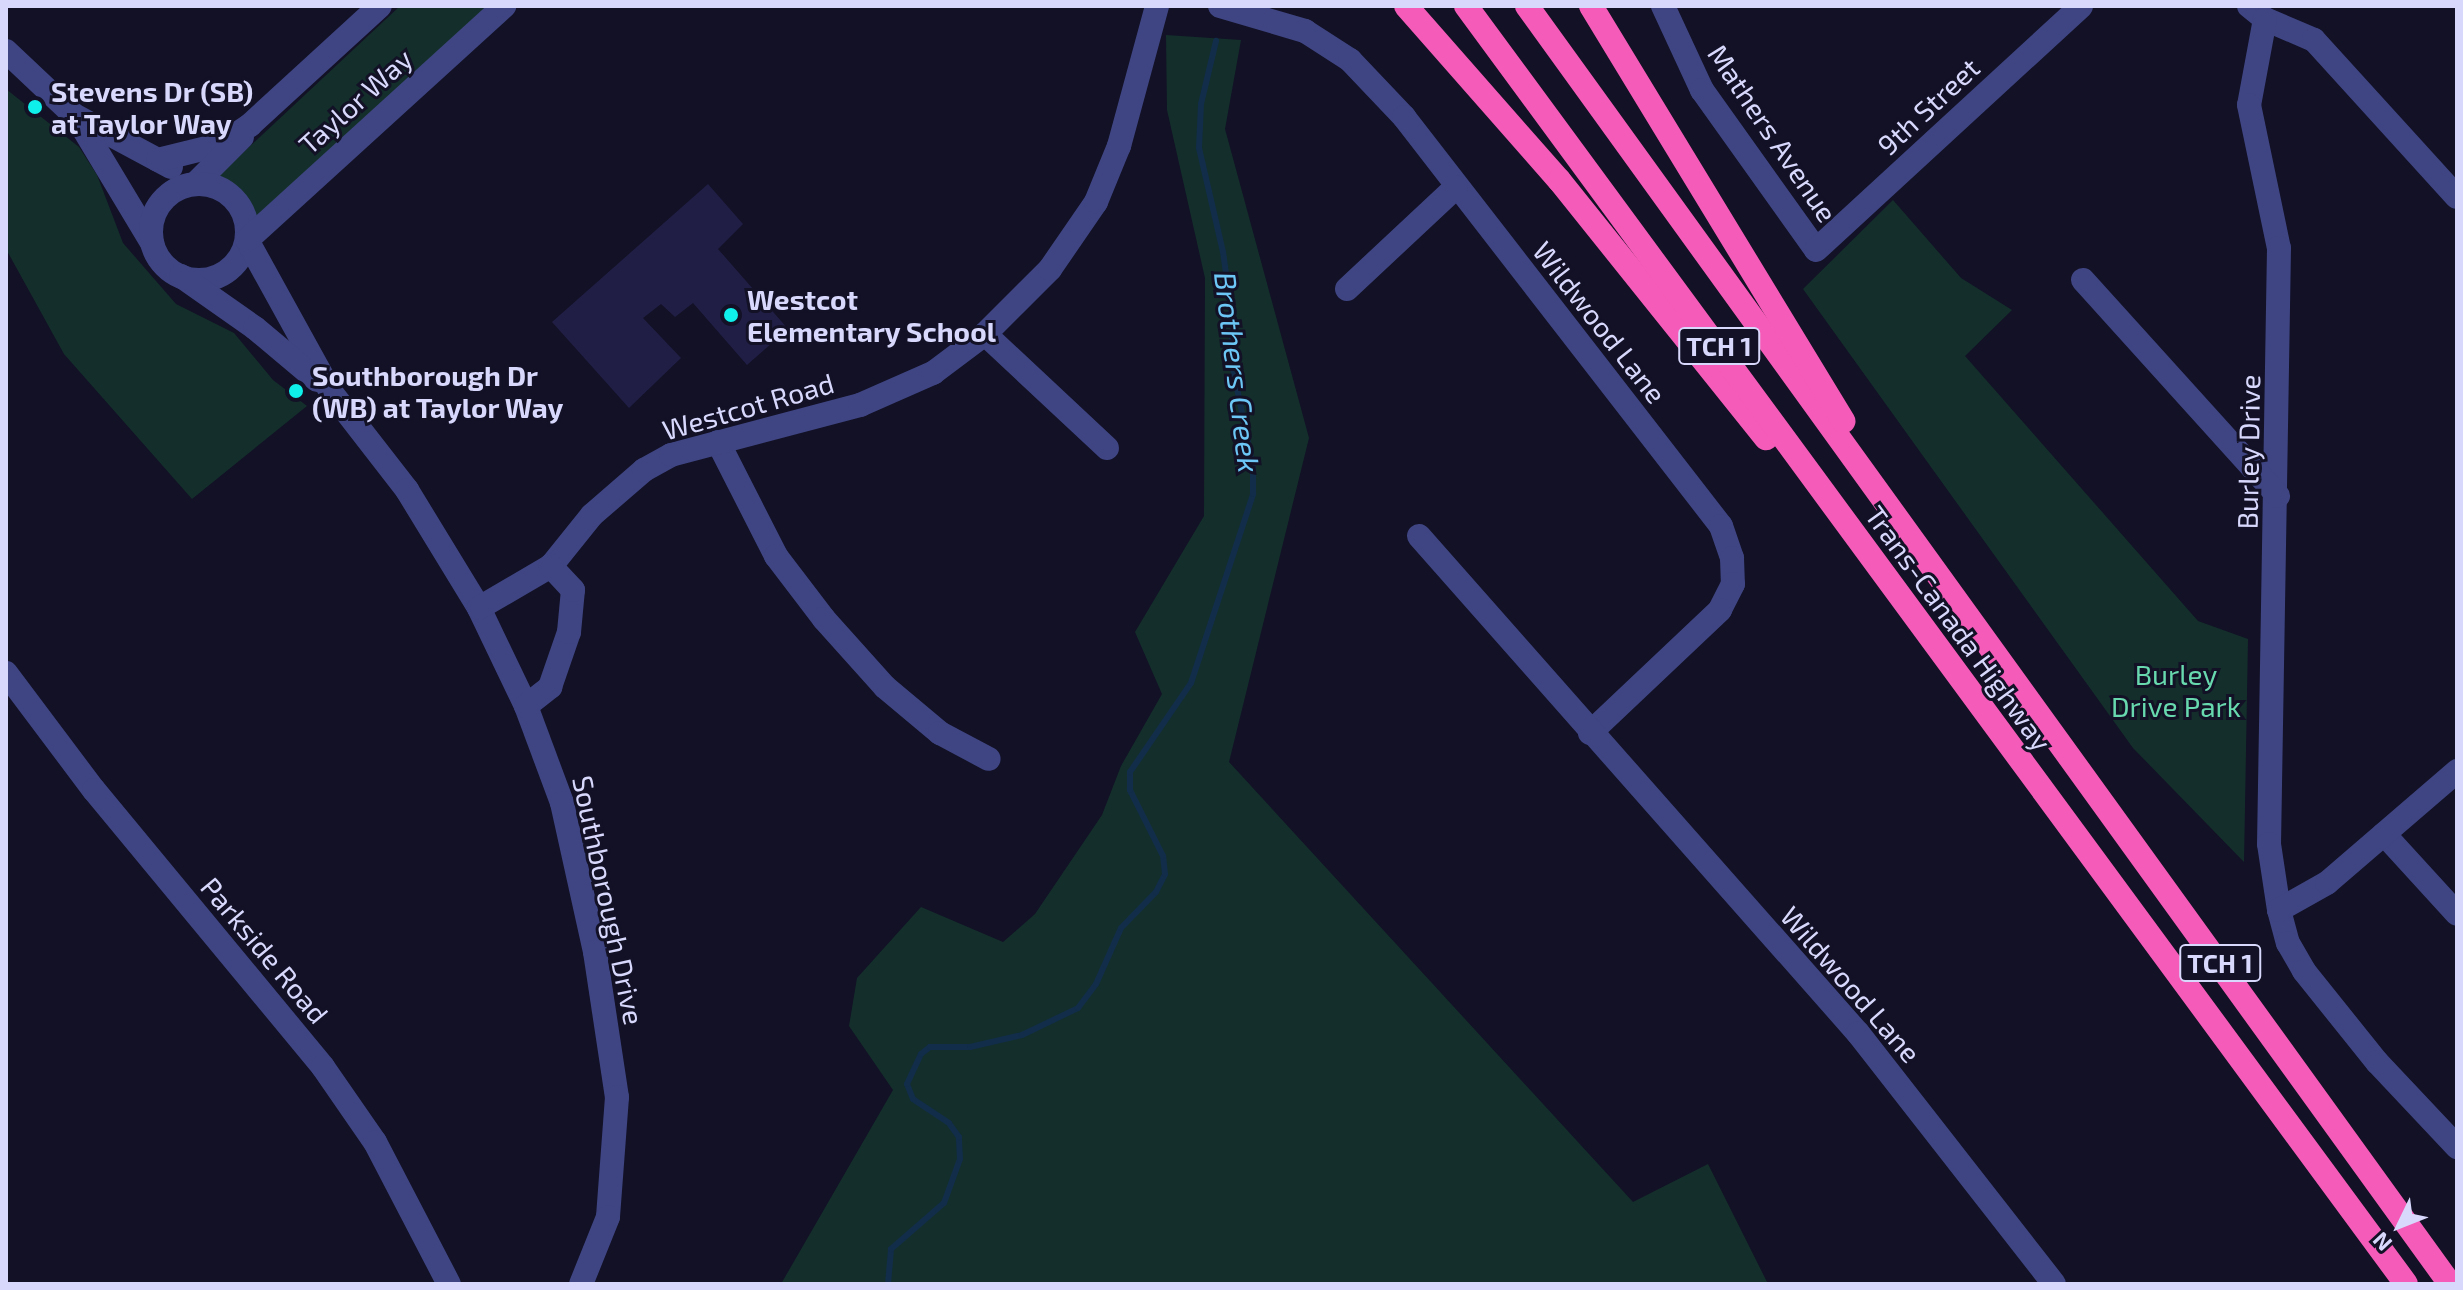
<!DOCTYPE html>
<html>
<head>
<meta charset="utf-8">
<style>
	body { margin:0 }
	#map { position:relative; width:2463px; height:1290px; overflow:hidden; background:#121126; font-family:"Exo 2",sans-serif }
	div>[style] { position:absolute }
	[style*='--x'] { left:calc(var(--x)*1px); top:calc(var(--y)*1px); width:calc(var(--w)*1px); rotate:calc(var(--a)*1deg) }
	.green>* { inset:0; background:#142f2b }
	.stream>* { height:6px; margin:-3px; padding:0 3px; transform-origin:3px; border-radius:3px; background:#122d49 }
	.building>* { inset:0; background:#211e45 }
	.minor>* { height:24px; margin:-12px; padding:0 12px; transform-origin:12px; border-radius:12px; background:#3f4582 }
	.minor>.ring { margin:-12px; padding:0; box-sizing:content-box; background:none; border:24px solid #3f4582; border-radius:50% }
	.highway>* { height:24px; margin:-12px; padding:0 12px; transform-origin:12px; border-radius:12px; background:#f55bb8 }
	.dots>* { width:22px; height:22px; translate:-50% -50%; box-sizing:border-box; border:4px solid #121126; border-radius:50% }
	span { translate:-50% -50%; white-space:nowrap; text-align:center; line-height:1.15; -webkit-text-stroke:6px #121126; paint-order:stroke }
	.shield-label span { padding:2px 6px; background:#121126; border:2px solid; border-radius:6px; -webkit-text-stroke-width:0 }
	.shield-label { font-size:26px; color:#d8d8fd; font-weight:700 }
	.poi-label { font-size:28px; color:#d8d8fd; font-weight:700 }
	.left { translate:0 -50%; text-align:left }
	.street-label { font-size:28px; color:#d8d8fd }
	.park-label { font-size:28px; color:#68d9ae }
	.water-label { font-size:30px; color:#6dc7f6; font-style:italic }
	.frame { position:absolute; inset:0; border:8px solid #d8d8fd; pointer-events:none }
	.north { position:absolute; left:2359px; top:1186px; width:80px; height:80px; -webkit-text-stroke:6px #121126; paint-order:stroke; rotate:227deg; font-size:22px; font-weight:700; line-height:32px; text-align:center; color:#d8d8fd }
	.north::after { content:''; display:block; margin:auto; width:28px; height:36px; background:#d8d8fd; clip-path:polygon(50% 0,100% 100%,50% 72%,0 100%) }
</style>
</head>
<body>
<div id="map">
	<div class="green">
		<i style="clip-path:polygon(400px 6px,488px 6px,256px 221px,239px 194px,217px 177px)"></i>
		<i style="clip-path:polygon(1166px 35px,1241px 40px,1225px 129px,1309px 438px,1229px 762px,1633px 1202px,1708px 1164px,1768px 1284px,781px 1284px,893px 1090px,849px 1026px,857px 978px,921px 907px,1003px 942px,1035px 914px,1102px 815px,1121px 766px,1162px 694px,1135px 632px,1204px 516px,1205px 278px,1167px 110px)"></i>
		<i style="clip-path:polygon(6px 89px,79px 147px,97px 175px,123px 243px,176px 304px,234px 333px,273px 380px,307px 406px,192px 499px,64px 354px,6px 249px)"></i>
		<i style="clip-path:polygon(1893px 200px,1961px 278px,2012px 310px,1965px 356px,2198px 621px,2248px 639px,2244px 862px,2133px 748px,1803px 289px)"></i>
	</div>
	<div class="stream">
		<i style="--x:888;--y:1284;--w:35;--a:-85"></i>
		<i style="--x:891;--y:1249;--w:70;--a:-41"></i>
		<i style="--x:944;--y:1203;--w:47;--a:-70"></i>
		<i style="--x:960;--y:1159;--w:22;--a:-93"></i>
		<i style="--x:959;--y:1137;--w:17;--a:-126"></i>
		<i style="--x:949;--y:1123;--w:43;--a:-146.3"></i>
		<i style="--x:913;--y:1099;--w:16;--a:-112"></i>
		<i style="--x:907;--y:1084;--w:33;--a:-65"></i>
		<i style="--x:921;--y:1054;--w:11;--a:-38"></i>
		<i style="--x:930;--y:1047;--w:40;--a:0"></i>
		<i style="--x:970;--y:1047;--w:53;--a:-13"></i>
		<i style="--x:1022;--y:1035;--w:62;--a:-25.7"></i>
		<i style="--x:1078;--y:1008;--w:30;--a:-53"></i>
		<i style="--x:1096;--y:984;--w:61;--a:-65.9"></i>
		<i style="--x:1121;--y:928;--w:50;--a:-45.8"></i>
		<i style="--x:1156;--y:892;--w:20;--a:-63"></i>
		<i style="--x:1165;--y:874;--w:18;--a:-96"></i>
		<i style="--x:1163;--y:856;--w:74;--a:-116.6"></i>
		<i style="--x:1130;--y:790;--w:18;--a:-90"></i>
		<i style="--x:1130;--y:772;--w:108;--a:-55.6"></i>
		<i style="--x:1191;--y:683;--w:199;--a:-71.8"></i>
		<i style="--x:1253;--y:494;--w:27;--a:-90"></i>
		<i style="--x:1253;--y:467;--w:120;--a:-101.5"></i>
		<i style="--x:1229;--y:349;--w:19;--a:-74"></i>
		<i style="--x:1234;--y:331;--w:80;--a:-97.9"></i>
		<i style="--x:1223;--y:252;--w:107;--a:-103"></i>
		<i style="--x:1199;--y:148;--w:44;--a:-87.4"></i>
		<i style="--x:1201;--y:104;--w:65;--a:-76.6"></i>
	</div>
	<div class="building">
		<i style="clip-path:polygon(708px 184px,743px 224px,718px 249px,788px 329px,747px 365px,693px 303px,675px 317px,661px 304px,643px 318px,681px 358px,629px 408px,552px 322px)"></i>
	</div>
	<div class="minor">
		<i style="--x:1220;--y:6;--w:89;--a:16.4"></i>
		<i style="--x:1305;--y:31;--w:54;--a:32.8"></i>
		<i style="--x:1350;--y:60;--w:79;--a:46.5"></i>
		<i style="--x:1404;--y:117;--w:517;--a:52.22"></i>
		<i style="--x:1721;--y:526;--w:34;--a:71"></i>
		<i style="--x:1732;--y:558;--w:26;--a:88"></i>
		<i style="--x:1733;--y:584;--w:29;--a:117"></i>
		<i style="--x:1720;--y:610;--w:179;--a:136.6"></i>
		<i style="--x:1663;--y:6;--w:93;--a:65.1"></i>
		<i style="--x:1702;--y:90;--w:196;--a:54.5"></i>
		<i style="--x:1816;--y:250;--w:360;--a:-42.6"></i>
		<i style="--x:2249;--y:6;--w:21;--a:39"></i>
		<i style="--x:2265;--y:19;--w:53;--a:23.2"></i>
		<i style="--x:2314;--y:40;--w:212;--a:47.7"></i>
		<i style="--x:2265;--y:19;--w:87;--a:100.5"></i>
		<i style="--x:2249;--y:105;--w:146;--a:78.2"></i>
		<i style="--x:2279;--y:248;--w:596;--a:90.96"></i>
		<i style="--x:2269;--y:844;--w:67;--a:81.4"></i>
		<i style="--x:2279;--y:910;--w:34;--a:75"></i>
		<i style="--x:2288;--y:943;--w:32;--a:60"></i>
		<i style="--x:2304;--y:971;--w:117;--a:51.3"></i>
		<i style="--x:2377;--y:1062;--w:117;--a:46.7"></i>
		<i style="--x:6;--y:51;--w:93;--a:43.3"></i>
		<i style="--x:74;--y:115;--w:110;--a:28.2"></i>
		<i style="--x:80;--y:123;--w:140;--a:59"></i>
		<i style="--x:158;--y:160;--w:66;--a:-14"></i>
		<i style="--x:222;--y:144;--w:34;--a:-34"></i>
		<i style="--x:250;--y:125;--w:176;--a:-42.5"></i>
		<i style="--x:196;--y:183;--w:65;--a:-45"></i>
		<i class="ring" style="left:151px;top:184px;width:72px;height:72px"></i>
		<i style="--x:247;--y:240;--w:174;--a:61.1"></i>
		<i style="--x:331;--y:392;--w:124;--a:52.2"></i>
		<i style="--x:407;--y:490;--w:138;--a:58.6"></i>
		<i style="--x:479;--y:608;--w:109;--a:64.4"></i>
		<i style="--x:526;--y:706;--w:103;--a:69.6"></i>
		<i style="--x:562;--y:803;--w:153;--a:77.5"></i>
		<i style="--x:595;--y:952;--w:147;--a:81.4"></i>
		<i style="--x:617;--y:1097;--w:120;--a:94.3"></i>
		<i style="--x:608;--y:1217;--w:72;--a:111.9"></i>
		<i style="--x:247;--y:240;--w:348;--a:-42.3"></i>
		<i style="--x:181;--y:276;--w:90;--a:35.1"></i>
		<i style="--x:255;--y:328;--w:81;--a:40"></i>
		<i style="--x:2083;--y:280;--w:291;--a:47.9"></i>
		<i style="--x:1347;--y:289;--w:149;--a:-43.1"></i>
		<i style="--x:985;--y:334;--w:167;--a:43.1"></i>
		<i style="--x:718;--y:442;--w:128;--a:63"></i>
		<i style="--x:776;--y:556;--w:79;--a:52.7"></i>
		<i style="--x:824;--y:619;--w:91;--a:48.1"></i>
		<i style="--x:885;--y:687;--w:72;--a:39.9"></i>
		<i style="--x:940;--y:733;--w:55;--a:28"></i>
		<i style="--x:1419;--y:536;--w:663;--a:48.55"></i>
		<i style="--x:1858;--y:1033;--w:318;--a:52"></i>
		<i style="--x:479;--y:608;--w:83;--a:-30.3"></i>
		<i style="--x:551;--y:566;--w:65;--a:-51.2"></i>
		<i style="--x:592;--y:515;--w:69;--a:-40.9"></i>
		<i style="--x:644;--y:470;--w:31;--a:-29"></i>
		<i style="--x:671;--y:455;--w:196;--a:-14.8"></i>
		<i style="--x:860;--y:405;--w:80;--a:-23.7"></i>
		<i style="--x:933;--y:373;--w:65;--a:-36.9"></i>
		<i style="--x:985;--y:334;--w:92;--a:-45"></i>
		<i style="--x:1050;--y:269;--w:81;--a:-55.5"></i>
		<i style="--x:1096;--y:202;--w:61;--a:-67.7"></i>
		<i style="--x:1119;--y:146;--w:145;--a:-74.8"></i>
		<i style="--x:6;--y:673;--w:146;--a:53.1"></i>
		<i style="--x:94;--y:790;--w:359;--a:50.4"></i>
		<i style="--x:323;--y:1067;--w:91;--a:55.3"></i>
		<i style="--x:375;--y:1142;--w:160;--a:62.5"></i>
		<i style="--x:526;--y:706;--w:31;--a:-38"></i>
		<i style="--x:550;--y:687;--w:58;--a:-70.9"></i>
		<i style="--x:569;--y:632;--w:42;--a:-84.6"></i>
		<i style="--x:573;--y:590;--w:33;--a:-133"></i>
		<i style="--x:2384;--y:834;--w:108;--a:47.6"></i>
		<i style="--x:2279;--y:910;--w:55;--a:-29.4"></i>
		<i style="--x:2327;--y:883;--w:172;--a:-40.7"></i>
	</div>
	<div class="highway">
		<i style="--x:1406;--y:6;--w:232;--a:48.7"></i>
		<i style="--x:1559;--y:180;--w:331;--a:51.3"></i>
		<i style="--x:1466;--y:6;--w:1586;--a:53.66"></i>
		<i style="--x:1527;--y:6;--w:1576;--a:54.16"></i>
		<i style="--x:1591;--y:6;--w:486;--a:58.7"></i>
	</div>
	<div class="dots">
		<i style="left:35px;top:107px;background:#10f0eb"></i>
		<i style="left:731px;top:315px;background:#10f0eb"></i>
		<i style="left:296px;top:391px;background:#10f0eb"></i>
	</div>
	<div class="shield-label">
		<span style="left:1719px;top:346px">TCH 1</span>
		<span style="left:2220px;top:963px">TCH 1</span>
	</div>
	<div class="poi-label">
		<span class="left" style="left:51px;top:107px">Stevens Dr (SB)<br>at Taylor Way</span>
		<span class="left" style="left:747px;top:315px">Westcot<br>Elementary School</span>
		<span class="left" style="left:312px;top:391px">Southborough Dr<br>(WB) at Taylor Way</span>
	</div>
	<div class="street-label">
		<span style="left:355px;top:101px;rotate:-42deg">Taylor Way</span>
		<span style="left:1928px;top:106px;rotate:-43deg">9th Street</span>
		<span style="left:1773px;top:133px;rotate:56deg">Mathers Avenue</span>
		<span style="left:1600px;top:322px;rotate:52deg">Wildwood Lane</span>
		<span style="left:748px;top:406px;rotate:-16deg">Westcot Road</span>
		<span style="left:2248px;top:452px;rotate:-89deg">Burley Drive</span>
		<span style="left:1959px;top:628px;rotate:54deg">Trans-Canada Highway</span>
		<span style="left:609px;top:900px;rotate:78deg">Southborough Drive</span>
		<span style="left:265px;top:950px;rotate:50deg">Parkside Road</span>
		<span style="left:1851px;top:984px;rotate:49deg">Wildwood Lane</span>
	</div>
	<div class="park-label">
		<span style="left:2176px;top:690px">Burley<br>Drive Park</span>
	</div>
	<div class="water-label">
		<span style="left:1238px;top:372px;rotate:83deg">Brothers Creek</span>
	</div>
	<div class="frame"></div>
	<div class="north">N</div>
</div>
</body>
</html>
